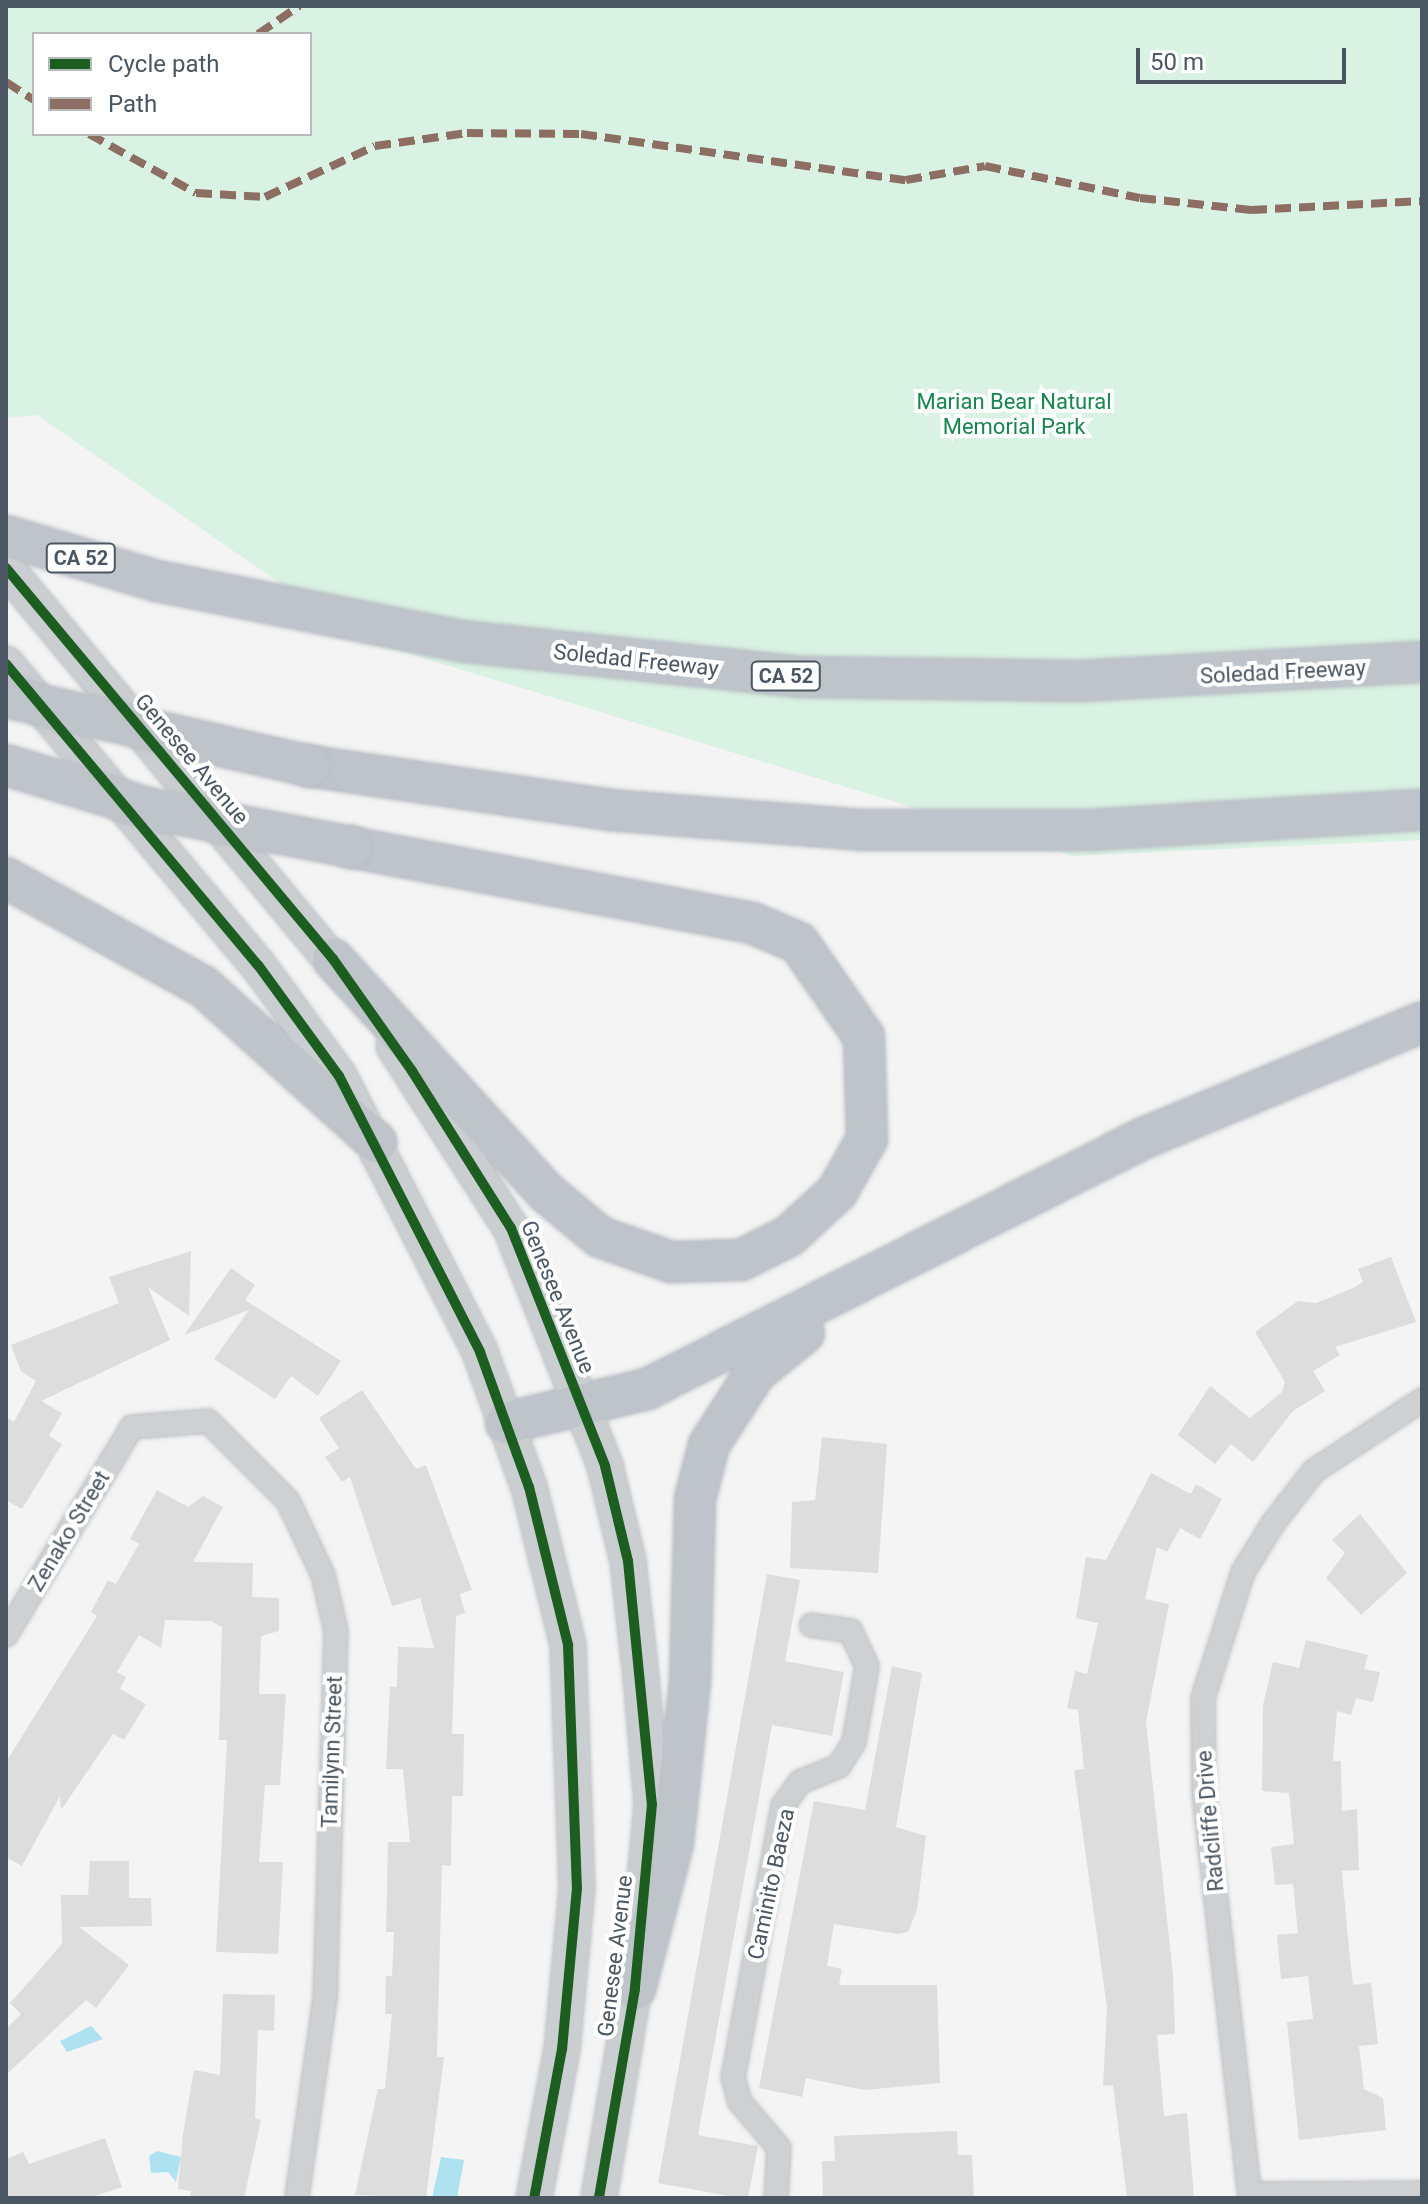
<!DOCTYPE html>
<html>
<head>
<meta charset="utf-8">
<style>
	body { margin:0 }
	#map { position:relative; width:1428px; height:2204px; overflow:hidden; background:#f4f4f4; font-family:Roboto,sans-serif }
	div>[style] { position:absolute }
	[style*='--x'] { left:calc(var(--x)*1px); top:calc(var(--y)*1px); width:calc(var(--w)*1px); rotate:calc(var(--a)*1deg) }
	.green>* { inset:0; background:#d9f2e3 }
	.water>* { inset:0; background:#aee2f0 }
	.building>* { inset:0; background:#ddddde }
	.roads { filter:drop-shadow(0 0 2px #b9bec3) drop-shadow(0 0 2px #b9bec3) }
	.street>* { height:22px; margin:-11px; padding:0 11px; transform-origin:11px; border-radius:11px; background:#ced0d2 }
	.primary>* { height:34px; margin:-17px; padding:0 17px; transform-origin:17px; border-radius:17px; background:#caced1 }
	.highway>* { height:40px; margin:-20px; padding:0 20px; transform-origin:20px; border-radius:20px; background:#bec4c9 }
	.bridges { filter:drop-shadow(0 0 2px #b9bec3) drop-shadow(0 0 2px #b9bec3) }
	.highway-bridge>* { height:40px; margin:-20px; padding:0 20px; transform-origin:20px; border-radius:20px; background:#bec4c9 }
	.quiet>* { height:8px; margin-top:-4px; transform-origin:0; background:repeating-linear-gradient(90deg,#8d6e63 0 16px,transparent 0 24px) }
	.cycleway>* { height:10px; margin:-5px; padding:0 5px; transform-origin:5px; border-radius:5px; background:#1b5e20 }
	span { translate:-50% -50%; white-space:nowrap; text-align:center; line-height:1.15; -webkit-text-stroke:8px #fff; paint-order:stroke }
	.shield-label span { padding:2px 6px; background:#fff; border:2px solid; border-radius:6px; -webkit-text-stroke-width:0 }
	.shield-label { font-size:20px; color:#4a5661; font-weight:700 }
	.park-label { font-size:22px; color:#17864f }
	.street-label { font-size:22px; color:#4a5661 }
	.frame { position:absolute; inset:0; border:8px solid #4a5661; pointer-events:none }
	.legend { position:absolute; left:32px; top:32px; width:280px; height:104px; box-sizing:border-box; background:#fff; border:2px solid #b7bbc0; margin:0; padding:10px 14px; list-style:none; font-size:24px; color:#4a5661 }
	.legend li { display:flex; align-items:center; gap:16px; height:40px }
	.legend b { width:40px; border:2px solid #b7bbc0 }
	.scale { position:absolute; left:1136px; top:48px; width:210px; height:36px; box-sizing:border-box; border:4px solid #4a5661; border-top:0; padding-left:10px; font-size:24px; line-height:28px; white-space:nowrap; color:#4a5661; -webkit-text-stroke:6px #fff; paint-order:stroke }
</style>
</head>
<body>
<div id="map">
	<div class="green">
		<i style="clip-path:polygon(evenodd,6px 6px,1422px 6px,1422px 840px,1072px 856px,361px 639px,37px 415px,6px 418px,6px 6px,34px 34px,310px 34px,310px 134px,34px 134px,34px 34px)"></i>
	</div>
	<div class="water">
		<i style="clip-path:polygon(91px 2026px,103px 2039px,67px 2052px,60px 2041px)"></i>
		<i style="clip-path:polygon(157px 2151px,181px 2157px,176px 2182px,168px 2172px,151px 2173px,149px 2156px)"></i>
		<i style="clip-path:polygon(441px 2157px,464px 2160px,457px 2198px,432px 2198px)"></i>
	</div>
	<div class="building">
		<i style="clip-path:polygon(191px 1251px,189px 1316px,148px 1287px,170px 1340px,41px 1401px,62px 1413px,49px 1436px,62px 1444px,22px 1509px,6px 1500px,6px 1417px,14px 1422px,36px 1381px,21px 1371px,11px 1345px,119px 1303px,109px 1277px)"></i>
		<i style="clip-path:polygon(1391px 1257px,1416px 1322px,1335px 1347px,1340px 1355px,1313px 1371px,1325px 1391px,1293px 1411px,1253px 1462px,1231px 1444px,1215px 1464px,1178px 1435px,1210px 1386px,1250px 1418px,1282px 1392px,1285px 1382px,1255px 1332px,1298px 1301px,1316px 1303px,1351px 1289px,1363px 1282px,1358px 1269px)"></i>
		<i style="clip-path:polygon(231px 1268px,255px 1285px,245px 1300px,341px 1361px,318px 1396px,291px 1376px,275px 1399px,214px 1359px,249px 1310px,184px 1335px)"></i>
		<i style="clip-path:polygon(362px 1390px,416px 1469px,426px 1465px,472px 1590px,460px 1594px,465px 1613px,456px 1616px,452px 1734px,464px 1734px,463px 1796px,452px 1796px,451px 1866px,442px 1865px,437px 2057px,444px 2057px,426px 2198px,355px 2195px,378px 2089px,385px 2089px,392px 2014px,385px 2014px,386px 1976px,392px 1976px,394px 1932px,386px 1932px,388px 1842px,410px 1842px,403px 1769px,386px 1769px,390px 1687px,397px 1687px,398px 1647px,434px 1648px,420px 1598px,392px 1606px,350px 1477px,342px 1482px,325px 1457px,339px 1448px,319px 1418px)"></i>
		<i style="clip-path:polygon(822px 1437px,887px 1444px,878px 1573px,790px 1568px,792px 1502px,815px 1500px)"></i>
		<i style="clip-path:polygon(1151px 1473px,1191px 1494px,1196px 1484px,1222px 1499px,1200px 1539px,1180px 1528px,1167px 1552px,1157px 1547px,1145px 1599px,1169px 1604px,1146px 1722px,1173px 1975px,1175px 2034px,1157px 2035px,1164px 2116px,1187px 2113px,1194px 2198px,1127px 2198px,1113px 2085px,1103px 2086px,1107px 2008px,1074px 1770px,1084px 1769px,1078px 1710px,1067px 1708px,1075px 1671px,1087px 1674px,1098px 1623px,1076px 1618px,1086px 1557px,1106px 1560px)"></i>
		<i style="clip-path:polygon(157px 1490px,188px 1507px,203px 1496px,223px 1507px,193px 1562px,253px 1563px,252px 1597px,279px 1598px,279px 1631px,261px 1636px,259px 1694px,286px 1694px,280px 1785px,265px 1785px,259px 1862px,283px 1862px,278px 1954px,216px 1952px,227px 1740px,219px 1740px,222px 1627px,211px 1621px,165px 1620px,161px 1648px,139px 1635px,117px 1672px,126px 1677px,120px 1689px,146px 1704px,124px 1740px,113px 1734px,61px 1810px,60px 1796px,22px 1866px,6px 1857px,6px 1762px,97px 1616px,91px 1612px,108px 1580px,116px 1584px,139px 1544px,130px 1539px)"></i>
		<i style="clip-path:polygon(1360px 1514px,1407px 1573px,1361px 1615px,1326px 1578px,1345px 1553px,1332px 1540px)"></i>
		<i style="clip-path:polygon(767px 1574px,800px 1580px,785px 1661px,844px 1672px,832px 1736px,772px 1725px,698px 2135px,758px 2146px,748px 2198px,740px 2198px,658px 2183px)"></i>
		<i style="clip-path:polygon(1306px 1640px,1368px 1655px,1364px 1669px,1380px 1672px,1373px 1702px,1356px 1698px,1351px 1715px,1337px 1711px,1333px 1761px,1341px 1761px,1342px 1811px,1357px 1809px,1359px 1870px,1342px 1871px,1347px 1929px,1353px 1985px,1371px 1983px,1378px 2044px,1359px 2046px,1364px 2089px,1383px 2098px,1386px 2130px,1299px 2140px,1287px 2022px,1313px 2019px,1308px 1976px,1281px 1979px,1277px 1935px,1298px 1933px,1293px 1884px,1275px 1885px,1271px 1847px,1294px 1844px,1289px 1793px,1262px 1791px,1263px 1705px,1273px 1662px,1299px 1668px)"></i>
		<i style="clip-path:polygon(892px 1666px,922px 1673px,896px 1827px,926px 1836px,917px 1910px,908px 1932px,898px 1934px,834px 1924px,827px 1966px,842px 1969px,839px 1985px,937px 1985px,940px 2083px,864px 2090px,806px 2078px,802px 2097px,759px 2088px,814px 1801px,865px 1810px)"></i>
		<i style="clip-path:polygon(90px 1861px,129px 1861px,129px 1898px,151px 1898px,152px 1926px,79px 1927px,129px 1965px,96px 2008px,86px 2000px,6px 2075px,6px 2029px,21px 2014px,10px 2003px,62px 1944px,61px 1895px,88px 1895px)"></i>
		<i style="clip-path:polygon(223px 1994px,275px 1995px,274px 2031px,258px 2030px,255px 2118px,261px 2120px,244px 2198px,190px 2198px,191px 2191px,178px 2189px,183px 2134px,194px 2070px,220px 2075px)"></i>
		<i style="clip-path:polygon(957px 2131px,958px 2155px,972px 2155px,974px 2198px,823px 2198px,822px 2161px,835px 2161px,834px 2136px)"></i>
		<i style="clip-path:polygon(105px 2138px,122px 2187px,89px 2198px,6px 2198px,6px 2159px,23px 2152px,29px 2164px)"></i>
	</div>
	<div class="roads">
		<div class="street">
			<i style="--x:6;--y:1635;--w:243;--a:-58.8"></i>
			<i style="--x:132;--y:1427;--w:76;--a:-4.5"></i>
			<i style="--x:208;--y:1421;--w:113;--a:45"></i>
			<i style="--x:288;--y:1501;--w:82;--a:64.7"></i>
			<i style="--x:323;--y:1575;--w:57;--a:76.9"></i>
			<i style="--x:336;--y:1631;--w:367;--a:91.7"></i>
			<i style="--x:325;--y:1998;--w:202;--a:98"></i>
			<i style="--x:1250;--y:2194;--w:172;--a:-0.3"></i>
			<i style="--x:776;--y:2198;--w:50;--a:-86.6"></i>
			<i style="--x:779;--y:2148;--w:60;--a:-130.3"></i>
			<i style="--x:740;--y:2102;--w:25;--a:-106"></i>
			<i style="--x:733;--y:2078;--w:277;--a:-79.6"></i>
			<i style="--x:783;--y:1806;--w:29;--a:-55"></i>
			<i style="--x:800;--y:1782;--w:42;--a:-22.3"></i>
			<i style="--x:839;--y:1766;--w:28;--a:-58"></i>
			<i style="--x:854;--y:1742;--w:77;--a:-80.3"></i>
			<i style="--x:867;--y:1666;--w:38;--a:-115"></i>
			<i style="--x:851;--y:1631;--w:40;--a:-171.5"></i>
			<i style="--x:1250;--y:2198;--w:407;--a:-96.5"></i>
			<i style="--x:1204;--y:1794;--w:96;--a:-90.6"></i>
			<i style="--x:1203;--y:1698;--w:132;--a:-72.4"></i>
			<i style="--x:1243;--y:1572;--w:59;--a:-58.2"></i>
			<i style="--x:1274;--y:1522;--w:65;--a:-51.9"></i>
			<i style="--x:1314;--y:1471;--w:129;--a:-33.3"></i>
		</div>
		<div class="primary">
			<i style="--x:6;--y:568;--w:535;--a:50.3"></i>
			<i style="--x:6;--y:664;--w:393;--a:50.1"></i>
			<i style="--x:258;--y:965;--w:137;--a:53.9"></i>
			<i style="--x:339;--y:1076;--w:310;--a:62.9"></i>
			<i style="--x:480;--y:1352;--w:144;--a:70.1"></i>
			<i style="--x:529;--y:1487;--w:163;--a:76.1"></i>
			<i style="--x:568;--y:1645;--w:243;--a:87.9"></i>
			<i style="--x:577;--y:1888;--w:162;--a:95.3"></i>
			<i style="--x:562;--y:2049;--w:152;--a:100.6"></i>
			<i style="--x:394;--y:1046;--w:216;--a:57.3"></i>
			<i style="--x:511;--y:1228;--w:256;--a:68.4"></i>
			<i style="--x:605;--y:1466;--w:98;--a:76.4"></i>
			<i style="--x:628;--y:1561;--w:117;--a:83.6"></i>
			<i style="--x:641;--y:1677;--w:127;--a:85"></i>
			<i style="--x:652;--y:1804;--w:109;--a:95.2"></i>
			<i style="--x:599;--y:2198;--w:239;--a:-80.6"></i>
		</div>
		<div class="highway">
			<i style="--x:6;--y:536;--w:158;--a:16.6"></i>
			<i style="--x:157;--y:581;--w:308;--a:11.2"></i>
			<i style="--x:459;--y:641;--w:343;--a:6"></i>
			<i style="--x:800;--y:677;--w:280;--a:0.8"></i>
			<i style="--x:1080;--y:681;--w:343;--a:-3.2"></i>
			<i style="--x:309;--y:766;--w:303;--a:8.3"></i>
			<i style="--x:609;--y:810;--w:253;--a:4.5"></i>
			<i style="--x:861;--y:830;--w:230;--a:0"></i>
			<i style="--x:1091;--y:830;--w:332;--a:-3.5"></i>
			<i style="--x:6;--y:878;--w:226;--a:28.8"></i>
			<i style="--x:204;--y:987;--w:232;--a:42"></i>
			<i style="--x:333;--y:959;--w:317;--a:47.6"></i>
			<i style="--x:547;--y:1193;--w:69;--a:39.7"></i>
			<i style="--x:600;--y:1237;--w:75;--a:19.4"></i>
			<i style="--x:671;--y:1262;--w:70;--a:-1.6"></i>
			<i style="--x:741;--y:1260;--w:54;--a:-26.6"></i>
			<i style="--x:789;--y:1236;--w:65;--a:-42.5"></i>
			<i style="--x:837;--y:1192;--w:61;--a:-60.5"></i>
			<i style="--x:867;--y:1139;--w:102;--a:-91.7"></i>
			<i style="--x:864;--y:1037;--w:114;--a:-124.7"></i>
			<i style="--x:799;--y:943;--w:51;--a:-156.9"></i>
			<i style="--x:752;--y:923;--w:408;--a:-169.3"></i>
			<i style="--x:506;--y:1423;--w:145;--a:-13.6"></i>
			<i style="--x:647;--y:1389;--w:557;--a:-26.8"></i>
			<i style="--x:1144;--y:1138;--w:301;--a:-22.6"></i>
			<i style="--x:635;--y:1989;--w:151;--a:-75.4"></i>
			<i style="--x:673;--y:1843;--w:163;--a:-84"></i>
			<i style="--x:690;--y:1681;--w:182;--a:-88.4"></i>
			<i style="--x:695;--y:1499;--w:56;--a:-75.5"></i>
			<i style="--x:709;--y:1445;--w:85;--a:-57.4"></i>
			<i style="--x:755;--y:1373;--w:63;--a:-39.2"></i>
		</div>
	</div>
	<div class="bridges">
		<div class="highway-bridge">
			<i style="--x:6;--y:697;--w:311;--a:12.8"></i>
			<i style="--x:6;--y:765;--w:152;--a:16.9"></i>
			<i style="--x:151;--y:809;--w:204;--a:10.8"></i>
		</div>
	</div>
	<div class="quiet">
		<i style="--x:258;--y:34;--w:50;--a:-34.3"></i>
		<i style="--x:6;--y:82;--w:33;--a:33"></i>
		<i style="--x:89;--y:134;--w:122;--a:28.9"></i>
		<i style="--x:196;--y:193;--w:69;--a:3.3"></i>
		<i style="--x:265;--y:197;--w:121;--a:-24.9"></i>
		<i style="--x:375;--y:146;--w:93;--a:-8"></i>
		<i style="--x:467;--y:133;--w:114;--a:0.5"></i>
		<i style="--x:581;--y:134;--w:328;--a:8.1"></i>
		<i style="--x:906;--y:180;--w:80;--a:-10"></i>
		<i style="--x:985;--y:166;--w:158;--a:11.7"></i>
		<i style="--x:1140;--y:198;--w:112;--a:6.2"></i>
		<i style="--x:1251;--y:210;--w:171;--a:-3"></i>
	</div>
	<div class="cycleway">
		<i style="--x:6;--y:568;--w:510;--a:50.09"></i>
		<i style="--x:333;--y:959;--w:137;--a:54.8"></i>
		<i style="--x:412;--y:1071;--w:186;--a:57.8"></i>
		<i style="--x:511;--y:1228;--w:256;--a:68.4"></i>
		<i style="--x:605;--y:1466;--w:98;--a:76.4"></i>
		<i style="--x:628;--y:1561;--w:244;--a:84.4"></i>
		<i style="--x:652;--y:1804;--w:186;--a:95.3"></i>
		<i style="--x:635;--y:1989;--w:212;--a:99.8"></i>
		<i style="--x:6;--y:664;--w:393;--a:50.1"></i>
		<i style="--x:258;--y:965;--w:137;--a:53.9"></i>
		<i style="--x:339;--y:1076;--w:310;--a:62.9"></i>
		<i style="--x:480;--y:1352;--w:144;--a:70.1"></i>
		<i style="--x:529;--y:1487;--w:163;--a:76.1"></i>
		<i style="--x:568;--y:1645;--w:243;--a:87.9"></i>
		<i style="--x:577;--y:1888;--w:162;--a:95.3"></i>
		<i style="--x:562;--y:2049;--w:152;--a:100.6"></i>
	</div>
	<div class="shield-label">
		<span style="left:81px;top:558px">CA 52</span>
		<span style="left:786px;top:676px">CA 52</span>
	</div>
	<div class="park-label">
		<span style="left:1014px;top:414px">Marian Bear Natural<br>Memorial Park</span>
	</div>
	<div class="street-label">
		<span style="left:636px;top:660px;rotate:6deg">Soledad Freeway</span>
		<span style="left:1283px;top:672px;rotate:-3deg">Soledad Freeway</span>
		<span style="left:192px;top:759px;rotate:50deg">Genesee Avenue</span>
		<span style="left:558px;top:1297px;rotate:68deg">Genesee Avenue</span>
		<span style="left:69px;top:1531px;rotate:-59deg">Zenako Street</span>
		<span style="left:332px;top:1752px;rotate:-88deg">Tamilynn Street</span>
		<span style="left:1210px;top:1821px;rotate:-95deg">Radcliffe Drive</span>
		<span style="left:771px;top:1884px;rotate:-78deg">Caminito Baeza</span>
		<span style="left:615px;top:1956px;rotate:-83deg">Genesee Avenue</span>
	</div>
	<div class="frame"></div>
	<ul class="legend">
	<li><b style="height:10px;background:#1b5e20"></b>Cycle path</li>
	<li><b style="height:10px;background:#8d6e63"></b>Path</li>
	</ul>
	<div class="scale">50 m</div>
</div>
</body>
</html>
